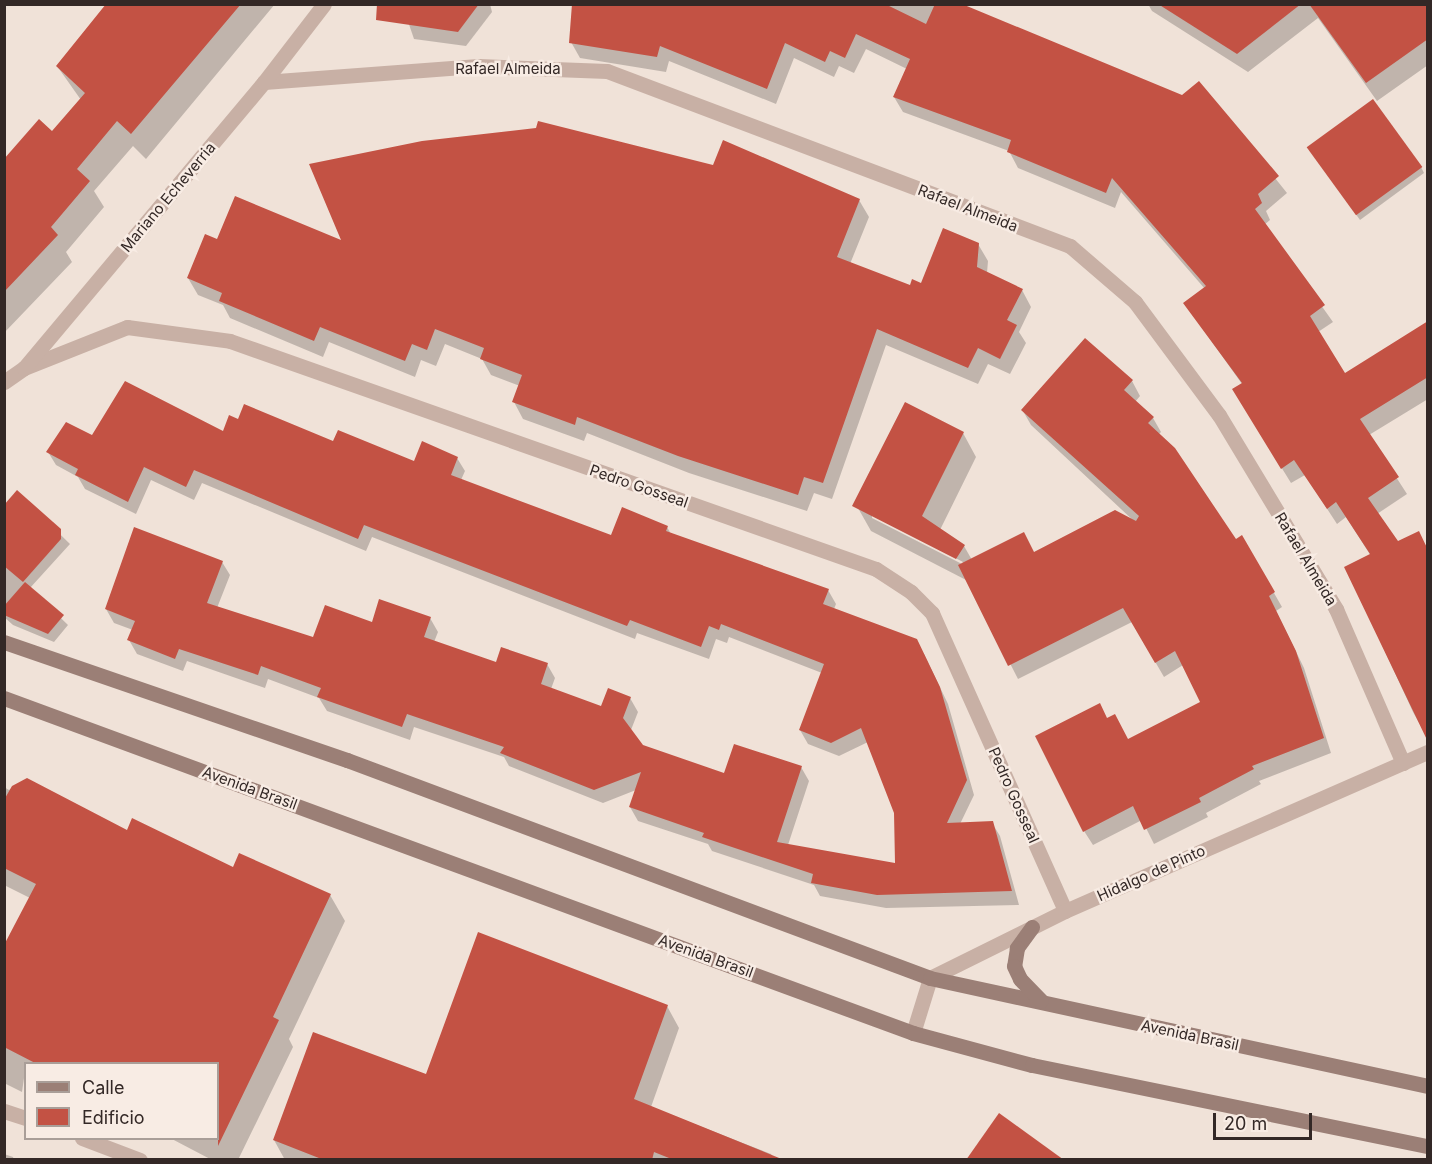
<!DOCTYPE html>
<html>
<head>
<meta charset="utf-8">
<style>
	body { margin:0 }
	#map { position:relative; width:1432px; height:1164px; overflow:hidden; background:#f0e2d8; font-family:Inter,sans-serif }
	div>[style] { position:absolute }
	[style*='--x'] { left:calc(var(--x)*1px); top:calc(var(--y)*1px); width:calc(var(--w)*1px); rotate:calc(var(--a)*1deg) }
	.shadow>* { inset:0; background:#0003 }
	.building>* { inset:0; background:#c35244; transform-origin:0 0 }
	.street>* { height:15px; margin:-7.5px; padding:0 7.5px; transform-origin:7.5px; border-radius:7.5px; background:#c8b0a5 }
	.secondary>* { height:15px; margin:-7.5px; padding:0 7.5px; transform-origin:7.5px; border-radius:7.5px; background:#9b7f76 }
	span { translate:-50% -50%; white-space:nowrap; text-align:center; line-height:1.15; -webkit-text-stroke:5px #f8ece4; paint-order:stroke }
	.street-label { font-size:15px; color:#332826 }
	.frame { position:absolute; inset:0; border:6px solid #332826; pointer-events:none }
	.legend { position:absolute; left:24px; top:1062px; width:195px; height:78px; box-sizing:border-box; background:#f8ece4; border:2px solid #a99e98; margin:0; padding:8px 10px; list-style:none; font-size:18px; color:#332826 }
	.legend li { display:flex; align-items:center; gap:12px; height:30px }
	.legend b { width:30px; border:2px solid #a99e98 }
	.scale { position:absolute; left:1213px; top:1113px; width:99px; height:27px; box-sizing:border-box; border:3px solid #332826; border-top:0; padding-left:8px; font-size:18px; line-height:21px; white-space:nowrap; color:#332826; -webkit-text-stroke:4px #f8ece4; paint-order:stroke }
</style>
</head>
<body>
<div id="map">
	<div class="shadow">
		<i style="clip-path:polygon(108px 4px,275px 4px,146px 159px,133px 146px,94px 191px,104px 207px,66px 252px,72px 262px,4px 333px,4px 161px,52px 133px,81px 100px,57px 66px)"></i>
		<i style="clip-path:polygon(402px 4px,490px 4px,492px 12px,466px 46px,414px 39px)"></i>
		<i style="clip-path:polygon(574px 4px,958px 4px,1183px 97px,1199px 83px,1287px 193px,1266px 211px,1270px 220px,1264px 225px,1333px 322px,1318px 332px,1345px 375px,1428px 323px,1428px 399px,1369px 435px,1407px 494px,1377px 514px,1397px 543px,1418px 533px,1428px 549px,1428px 725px,1422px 728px,1413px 712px,1346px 567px,1371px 556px,1346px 517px,1337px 524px,1305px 475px,1291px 483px,1243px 405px,1242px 384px,1185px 304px,1205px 289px,1121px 192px,1115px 208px,1018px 168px,1009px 151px,903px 112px,894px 97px,907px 69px,866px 49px,854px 73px,839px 66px,834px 77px,794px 58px,776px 104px,669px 61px,666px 72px,580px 58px,571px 42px)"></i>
		<i style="clip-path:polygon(1148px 4px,1428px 4px,1428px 65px,1377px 101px,1318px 18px,1248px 72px,1152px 11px)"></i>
		<i style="clip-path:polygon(1312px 153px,1421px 167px,1424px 173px,1360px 220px)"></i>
		<i style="clip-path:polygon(714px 167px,859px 200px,869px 217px,850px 264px,911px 287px,922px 285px,978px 244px,988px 261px,987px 273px,1022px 290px,1031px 307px,1019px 332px,1026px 343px,1010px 374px,988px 364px,978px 384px,886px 345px,832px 499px,814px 493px,807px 511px,689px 473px,587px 433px,584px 441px,523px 419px,514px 402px,520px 386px,491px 375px,482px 359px,445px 344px,436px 366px,421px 360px,415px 377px,329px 342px,323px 357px,230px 318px,223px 305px,198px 295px,188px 278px,218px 241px,343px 243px)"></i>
		<i style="clip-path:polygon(evenodd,1132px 381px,1140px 396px,1135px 402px,1153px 418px,1161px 432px,1158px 435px,1235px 541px,1242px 537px,1282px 607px,1276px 611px,1304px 668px,1331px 753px,1259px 781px,1261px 784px,1206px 813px,1208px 817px,1154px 844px,1142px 820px,1093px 845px,1084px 831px,1107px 719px,1128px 740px,1202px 703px,1183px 665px,1164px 677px,1132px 622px,1018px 679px,968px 581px,871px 531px,858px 508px,963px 433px,976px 457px,940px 530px,964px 546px,972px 560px,1034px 554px,1136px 523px,1031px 425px,1023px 411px,1132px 381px,872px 514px,963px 562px,962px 564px,872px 518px,872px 514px)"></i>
		<i style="clip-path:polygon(223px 433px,334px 443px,415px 463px,457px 458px,465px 471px,461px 480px,612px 537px,667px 527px,671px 534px,828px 590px,836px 604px,834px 609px,924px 654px,948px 704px,974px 795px,960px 824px,992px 823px,1000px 836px,1019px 905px,886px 908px,820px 896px,814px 885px,712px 851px,708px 844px,638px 821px,630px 807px,636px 790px,603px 803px,509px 766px,504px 757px,414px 727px,410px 740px,327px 711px,319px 698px,268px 679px,265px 688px,187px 661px,183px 671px,137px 654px,129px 640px,133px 630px,114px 623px,106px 609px,222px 562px,230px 575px,217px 608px,314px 639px,373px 624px,430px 618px,438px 632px,434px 642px,496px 664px,547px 664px,555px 678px,551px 689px,602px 708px,630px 698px,638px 712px,631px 730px,642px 746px,725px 775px,801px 767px,809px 781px,788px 845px,896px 865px,895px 813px,868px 742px,839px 756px,808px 744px,800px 730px,822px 673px,729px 637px,727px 643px,716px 639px,709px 659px,637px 633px,635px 639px,372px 537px,366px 551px,202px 483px,194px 500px,151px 480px,136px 514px,85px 489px,78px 477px,56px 465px,48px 452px,93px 437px)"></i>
		<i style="clip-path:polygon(17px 492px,70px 544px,30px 588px,68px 625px,54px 642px,13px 625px,4px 617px,4px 507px)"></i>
		<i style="clip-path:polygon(27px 779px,127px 832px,234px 869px,330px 895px,345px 921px,289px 1039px,293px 1047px,238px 1160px,212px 1160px,170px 1138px,218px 1138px,218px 1064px,26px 1064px,22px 1092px,4px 1083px,4px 949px,30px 898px,4px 885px,4px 787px,9px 790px)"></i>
		<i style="clip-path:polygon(667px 1006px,679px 1028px,651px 1107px,771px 1154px,774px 1160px,285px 1160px,274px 1140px,427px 1076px)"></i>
		<i style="clip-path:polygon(4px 1154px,13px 1157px,14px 1160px,4px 1160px)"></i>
	</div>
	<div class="building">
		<i style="clip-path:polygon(106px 4px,241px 4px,131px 134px,117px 121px,77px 169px,90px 181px,51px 227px,58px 235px,4px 292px,4px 159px,39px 119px,52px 131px,85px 93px,56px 66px)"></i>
		<i style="clip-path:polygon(377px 4px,479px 4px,458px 32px,376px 20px)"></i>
		<i style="clip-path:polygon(572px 4px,885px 4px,926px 24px,935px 4px,962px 4px,1182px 95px,1199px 81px,1279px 176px,1258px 194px,1262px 203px,1255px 209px,1325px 305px,1310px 316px,1345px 373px,1428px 321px,1428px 377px,1360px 419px,1399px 477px,1368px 498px,1398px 541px,1419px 531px,1428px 550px,1428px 742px,1344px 567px,1370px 554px,1336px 502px,1327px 509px,1294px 460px,1281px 469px,1232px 389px,1242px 383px,1183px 303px,1206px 286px,1112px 178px,1106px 193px,1007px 152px,1011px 140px,893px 97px,910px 59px,856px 34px,845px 58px,830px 51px,825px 62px,785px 43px,767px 89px,660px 46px,657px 57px,569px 43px)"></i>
		<i style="clip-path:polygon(1158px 4px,1301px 4px,1237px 54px)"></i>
		<i style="clip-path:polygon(1309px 4px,1428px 4px,1428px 39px,1366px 83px)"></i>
		<i style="left:1373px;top:99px;width:84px;height:82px;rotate:54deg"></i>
		<i style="clip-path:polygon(538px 121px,713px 165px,723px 140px,860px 199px,837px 257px,910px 285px,912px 279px,921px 283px,943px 228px,979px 243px,977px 267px,1023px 289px,1007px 320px,1017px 325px,1000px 359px,978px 348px,968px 368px,877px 329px,823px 483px,804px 477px,798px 495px,678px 456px,577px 417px,575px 425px,512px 402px,522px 375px,480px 359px,484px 348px,435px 329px,427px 350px,412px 344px,405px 361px,320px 327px,314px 341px,219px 301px,222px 293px,187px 278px,205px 234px,217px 239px,235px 196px,341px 240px,309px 164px,422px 141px,536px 128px)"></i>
		<i style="clip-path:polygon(1085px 338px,1133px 380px,1124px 390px,1154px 417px,1148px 423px,1175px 448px,1236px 539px,1242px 535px,1275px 592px,1269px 596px,1296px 651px,1324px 738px,1252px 766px,1254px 769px,1199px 798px,1201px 802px,1144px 830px,1133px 806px,1083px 832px,1035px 736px,1100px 703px,1107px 718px,1115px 714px,1128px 739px,1200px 702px,1175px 651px,1155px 663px,1123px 608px,1008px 666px,958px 565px,1024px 532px,1034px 552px,1115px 510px,1136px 521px,1139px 516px,1021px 410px)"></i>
		<i style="clip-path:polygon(125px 381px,223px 431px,229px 415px,238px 419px,244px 404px,333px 441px,338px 430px,414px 461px,422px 441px,458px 457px,451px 475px,611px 535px,622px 507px,668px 526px,666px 531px,829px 589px,823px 604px,917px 639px,940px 687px,967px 780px,947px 823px,993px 821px,1012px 891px,877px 895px,811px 883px,813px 874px,702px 837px,704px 833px,629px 807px,641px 772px,594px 790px,500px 753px,504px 747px,407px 714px,402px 727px,317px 697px,321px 688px,261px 666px,258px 675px,179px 649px,175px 659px,127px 640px,135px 621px,105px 609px,134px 527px,223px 561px,207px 603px,313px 637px,325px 605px,372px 622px,379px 599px,431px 617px,424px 637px,496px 662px,501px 647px,548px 663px,541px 684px,601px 706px,608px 688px,631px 697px,623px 718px,643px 745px,724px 773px,734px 744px,802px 766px,777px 842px,895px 863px,894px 813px,861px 728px,831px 743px,799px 730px,824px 664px,721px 624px,719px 630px,709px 626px,701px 647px,630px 620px,627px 626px,364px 525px,358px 539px,194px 470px,186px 487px,144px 467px,128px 502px,75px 475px,78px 469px,46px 452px,66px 422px,92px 435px)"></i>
		<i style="clip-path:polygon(905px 402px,964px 432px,922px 516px,965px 545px,956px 559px,852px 506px)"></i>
		<i style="clip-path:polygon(17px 490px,61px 529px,61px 539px,23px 582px,4px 566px,4px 505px)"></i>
		<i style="clip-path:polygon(25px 582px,64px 615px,48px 634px,4px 615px,4px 606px)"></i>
		<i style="clip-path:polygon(27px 778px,127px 830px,132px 818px,233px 867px,239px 853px,331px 894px,273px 1017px,279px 1020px,218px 1146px,218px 1064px,37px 1064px,4px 1047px,4px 945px,36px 884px,4px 868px,4px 800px,12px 786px)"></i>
		<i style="clip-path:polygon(478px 932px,668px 1005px,634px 1099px,784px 1160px,674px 1160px,654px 1152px,652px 1160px,324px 1160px,273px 1140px,313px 1032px,426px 1074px)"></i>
		<i style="clip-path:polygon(999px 1113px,1064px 1160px,966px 1160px)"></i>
	</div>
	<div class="street">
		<i style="--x:264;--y:82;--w:215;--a:-4.3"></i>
		<i style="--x:478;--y:66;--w:129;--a:2.2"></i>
		<i style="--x:607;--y:71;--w:495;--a:20.7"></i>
		<i style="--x:1070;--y:246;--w:86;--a:40.7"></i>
		<i style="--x:1135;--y:302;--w:141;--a:53.4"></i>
		<i style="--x:1219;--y:415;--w:227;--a:58.9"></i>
		<i style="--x:1336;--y:609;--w:168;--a:66.5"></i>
		<i style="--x:24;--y:368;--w:111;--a:-21.7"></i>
		<i style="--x:127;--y:327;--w:104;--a:7.7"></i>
		<i style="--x:230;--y:341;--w:685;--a:19.44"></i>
		<i style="--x:876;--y:569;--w:42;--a:33.3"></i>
		<i style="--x:911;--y:592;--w:30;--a:45"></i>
		<i style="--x:932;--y:613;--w:326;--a:65.9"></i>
		<i style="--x:4;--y:382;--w:24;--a:-35"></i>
		<i style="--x:24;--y:368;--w:373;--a:-50"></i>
		<i style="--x:264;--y:82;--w:98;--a:-52.4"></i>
		<i style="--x:913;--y:1033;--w:58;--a:-72.8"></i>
		<i style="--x:930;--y:978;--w:151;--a:-26.4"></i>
		<i style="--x:1065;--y:911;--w:396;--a:-23.7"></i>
		<i style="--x:4;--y:1111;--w:23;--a:18"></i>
		<i style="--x:82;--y:1138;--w:62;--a:20.8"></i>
	</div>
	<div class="secondary">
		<i style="--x:4;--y:642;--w:363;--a:19"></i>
		<i style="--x:347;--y:760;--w:622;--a:20.5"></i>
		<i style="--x:930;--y:978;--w:510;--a:12.24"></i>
		<i style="--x:4;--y:698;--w:969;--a:20.23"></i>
		<i style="--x:913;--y:1033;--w:123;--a:15.1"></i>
		<i style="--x:1032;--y:1065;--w:404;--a:11.6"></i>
		<i style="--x:1032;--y:927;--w:26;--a:126"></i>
		<i style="--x:1017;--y:948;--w:18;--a:99"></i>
		<i style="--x:1014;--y:966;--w:14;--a:65"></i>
		<i style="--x:1020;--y:979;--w:30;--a:46"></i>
	</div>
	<div class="street-label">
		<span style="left:508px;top:69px">Rafael Almeida</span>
		<span style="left:168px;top:197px;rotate:-50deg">Mariano Echeverria</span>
		<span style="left:968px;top:208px;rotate:21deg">Rafael Almeida</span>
		<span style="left:639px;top:486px;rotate:19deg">Pedro Gosseal</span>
		<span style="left:1306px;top:559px;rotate:59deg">Rafael Almeida</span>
		<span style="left:250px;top:788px;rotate:20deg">Avenida Brasil</span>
		<span style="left:1014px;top:795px;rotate:66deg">Pedro Gosseal</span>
		<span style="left:1151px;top:873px;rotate:-24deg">Hidalgo de Pinto</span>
		<span style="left:706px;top:956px;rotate:20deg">Avenida Brasil</span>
		<span style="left:1190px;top:1035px;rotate:12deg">Avenida Brasil</span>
	</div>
	<div class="frame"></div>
	<ul class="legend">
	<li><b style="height:8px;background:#9b7f76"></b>Calle</li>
	<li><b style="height:16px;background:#c35244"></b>Edificio</li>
	</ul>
	<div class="scale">20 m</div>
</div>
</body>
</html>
